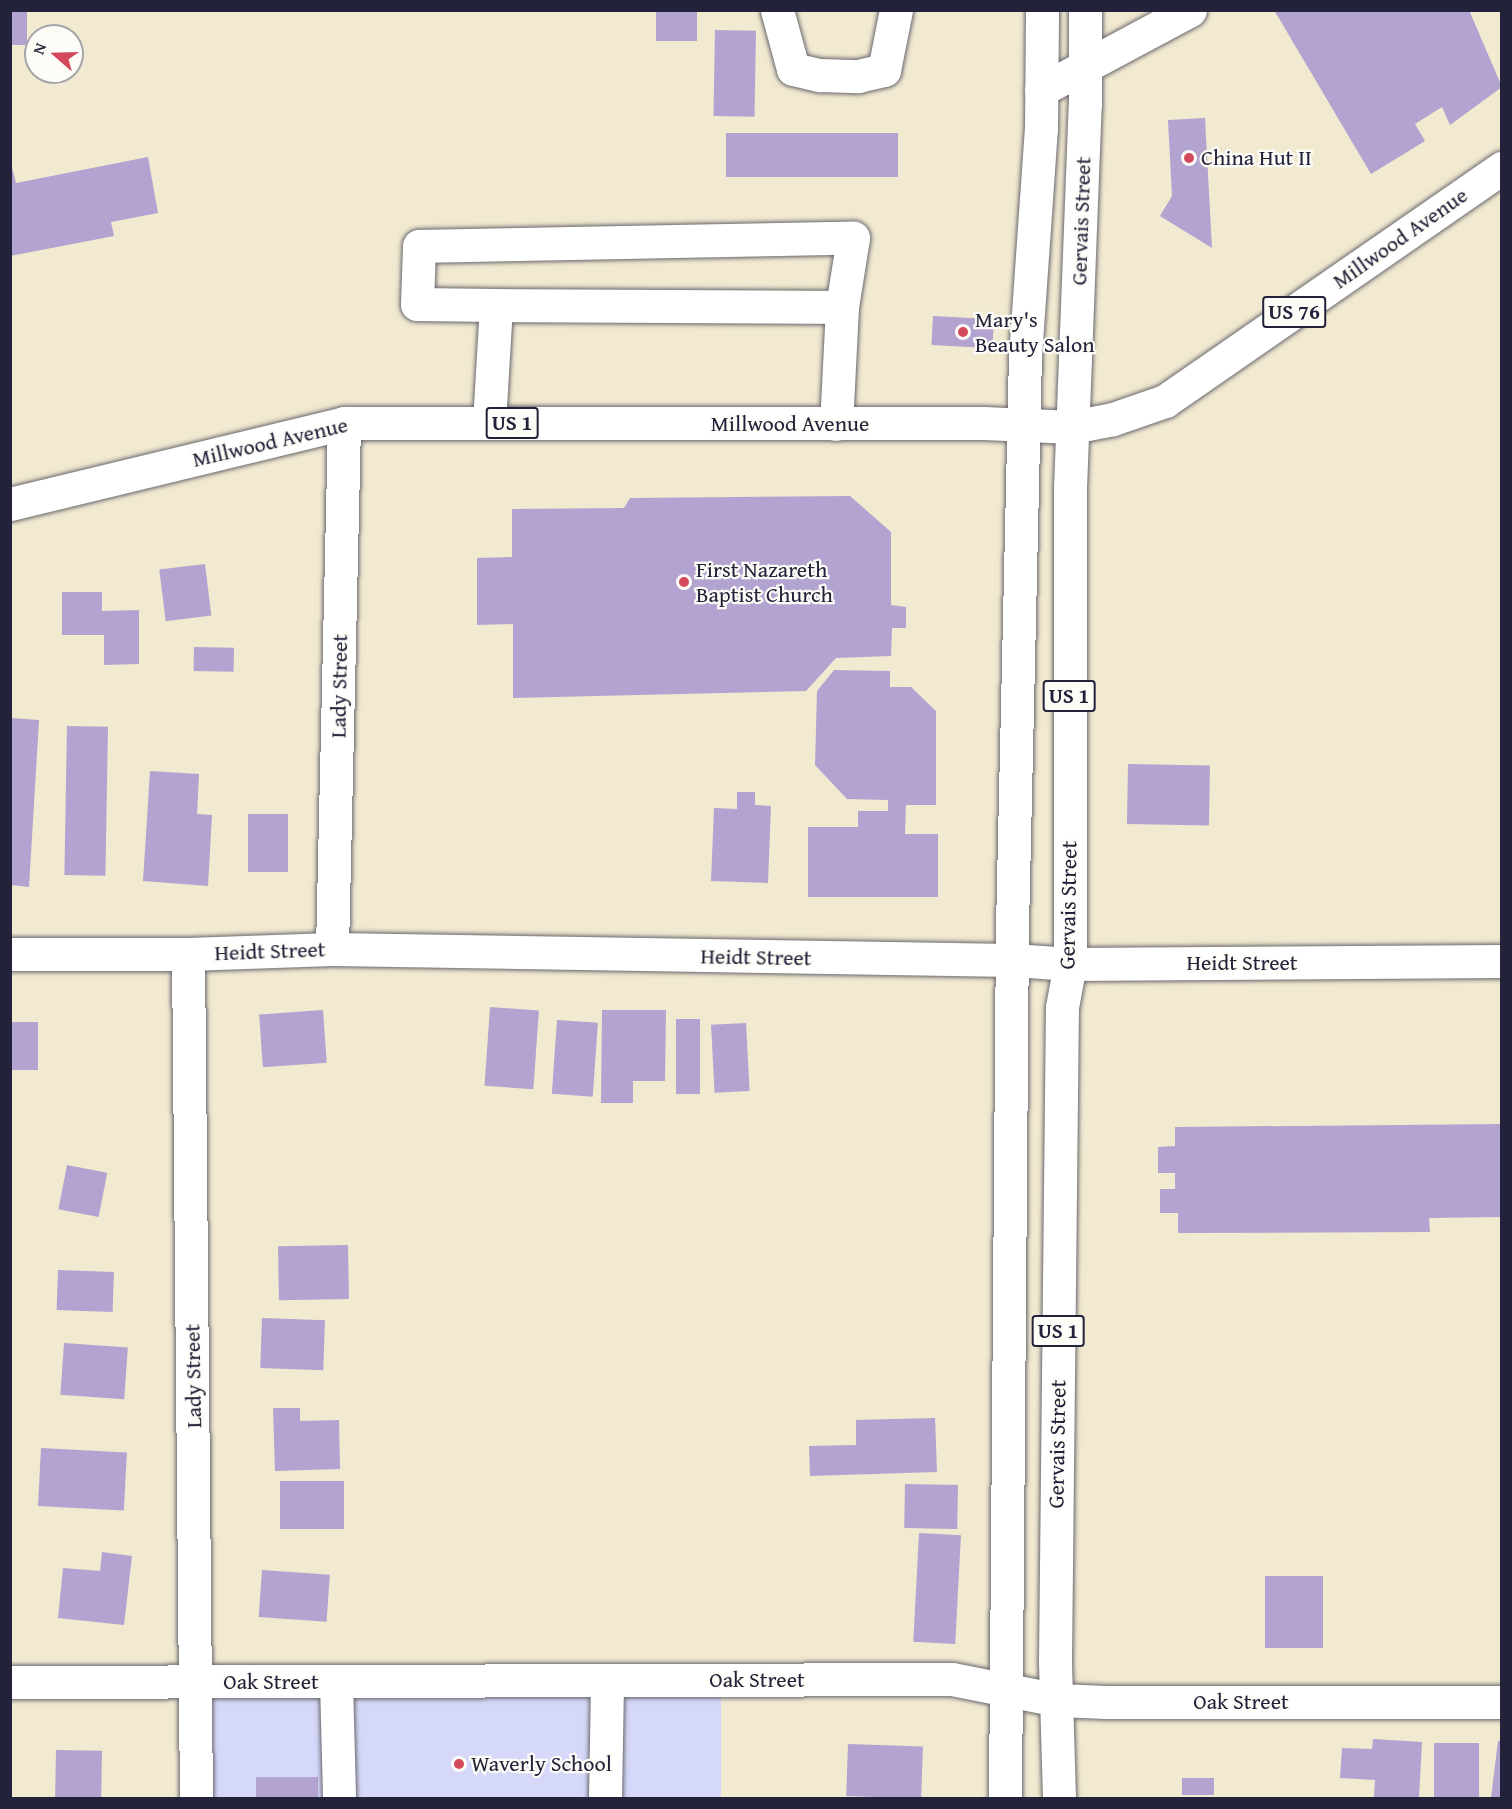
<!DOCTYPE html>
<html>
<head>
<meta charset="utf-8">
<style>
	body { margin:0 }
	#map { position:relative; width:1512px; height:1809px; overflow:hidden; background:#f1e9d0; font-family:"Gentium Book Plus",serif }
	div>[style] { position:absolute }
	[style*='--x'] { left:calc(var(--x)*1px); top:calc(var(--y)*1px); width:calc(var(--w)*1px); rotate:calc(var(--a)*1deg) }
	.built>* { inset:0; background:#d5d8f9; transform-origin:0 0 }
	.building>* { inset:0; background:#b3a3d1; transform-origin:0 0 }
	.roads { filter:drop-shadow(0 0 2px #6a686f) drop-shadow(0 0 2px #6a686f) }
	.minor>* { height:33px; margin:-16.5px; padding:0 16.5px; transform-origin:16.5px; border-radius:16.5px; background:#fff }
	.major>* { height:33px; margin:-16.5px; padding:0 16.5px; transform-origin:16.5px; border-radius:16.5px; background:#fff }
	.dots>* { width:16px; height:16px; translate:-50% -50%; box-sizing:border-box; border:3px solid #fdfcf7; border-radius:50% }
	span { translate:-50% -50%; white-space:nowrap; text-align:center; line-height:1.15; -webkit-text-stroke:4.5px #fdfcf7; paint-order:stroke }
	.shield-label span { padding:2px 4px; background:#fdfcf7; border:2px solid; border-radius:4px; -webkit-text-stroke-width:0 }
	.shield-label { font-size:21px; color:#22223b; font-weight:700 }
	.poi-label { font-size:22px; color:#22223b }
	.left { translate:0 -50%; text-align:left }
	.street-label { font-size:22px; color:#22223b }
	.frame { position:absolute; inset:0; border:12px solid #22223b; pointer-events:none }
	.north { position:absolute; left:24px; top:24px; width:60px; height:60px; box-sizing:border-box; background:#fdfcf7; border:2px solid #a5a5ac; border-radius:50%; rotate:290deg; font-size:16px; font-weight:700; line-height:24px; text-align:center; color:#22223b }
	.north::after { content:''; display:block; margin:auto; width:21px; height:27px; background:#d1495b; clip-path:polygon(50% 0,100% 100%,50% 72%,0 100%) }
</style>
</head>
<body>
<div id="map">
	<div class="built">
		<i style="left:721px;top:1680px;width:118px;height:524px;rotate:90deg"></i>
	</div>
	<div class="building">
		<i style="left:10px;top:10px;width:17px;height:35px"></i>
		<i style="left:656px;top:10px;width:41px;height:31px"></i>
		<i style="clip-path:polygon(1274px 10px,1469px 10px,1502px 87px,1450px 125px,1442px 107px,1415px 124px,1425px 141px,1371px 174px)"></i>
		<i style="left:715px;top:30px;width:41px;height:86px;rotate:1deg"></i>
		<i style="clip-path:polygon(1205px 118px,1212px 248px,1160px 216px,1172px 196px,1168px 120px)"></i>
		<i style="left:898px;top:133px;width:44px;height:172px;rotate:90deg"></i>
		<i style="clip-path:polygon(148px 157px,158px 213px,111px 222px,114px 236px,10px 256px,10px 160px,16px 183px)"></i>
		<i style="left:933px;top:316px;width:61px;height:29px;rotate:3deg"></i>
		<i style="clip-path:polygon(850px 496px,891px 532px,891px 605px,906px 607px,906px 628px,892px 628px,891px 656px,836px 658px,806px 691px,513px 698px,513px 624px,477px 625px,477px 558px,512px 557px,512px 509px,624px 508px,630px 498px)"></i>
		<i style="left:205px;top:564px;width:52px;height:46px;rotate:83deg"></i>
		<i style="clip-path:polygon(62px 592px,102px 592px,102px 611px,139px 610px,139px 664px,104px 665px,104px 635px,62px 635px)"></i>
		<i style="left:194px;top:647px;width:40px;height:24px;rotate:1deg"></i>
		<i style="clip-path:polygon(834px 670px,890px 671px,890px 687px,911px 687px,936px 711px,936px 805px,906px 805px,905px 834px,938px 834px,938px 897px,808px 897px,808px 827px,858px 827px,858px 811px,888px 811px,888px 800px,847px 799px,815px 765px,817px 691px)"></i>
		<i style="clip-path:polygon(10px 718px,39px 720px,29px 887px,10px 885px)"></i>
		<i style="left:67px;top:726px;width:41px;height:149px;rotate:1deg"></i>
		<i style="left:1128px;top:764px;width:82px;height:60px;rotate:1deg"></i>
		<i style="clip-path:polygon(150px 771px,199px 774px,197px 814px,212px 815px,208px 886px,143px 881px)"></i>
		<i style="clip-path:polygon(737px 792px,755px 792px,755px 805px,771px 806px,768px 883px,711px 881px,714px 808px,737px 809px)"></i>
		<i style="left:248px;top:814px;width:40px;height:58px"></i>
		<i style="left:490px;top:1007px;width:49px;height:79px;rotate:4deg"></i>
		<i style="left:323px;top:1010px;width:53px;height:64px;rotate:86deg"></i>
		<i style="clip-path:polygon(602px 1010px,666px 1010px,665px 1081px,633px 1081px,633px 1103px,601px 1103px)"></i>
		<i style="left:676px;top:1019px;width:24px;height:75px"></i>
		<i style="left:557px;top:1020px;width:41px;height:74px;rotate:4deg"></i>
		<i style="left:10px;top:1022px;width:28px;height:48px"></i>
		<i style="left:746px;top:1023px;width:68px;height:35px;rotate:87deg"></i>
		<i style="clip-path:polygon(1502px 1124px,1502px 1217px,1429px 1218px,1430px 1232px,1178px 1233px,1178px 1213px,1160px 1213px,1160px 1189px,1175px 1189px,1175px 1173px,1158px 1173px,1158px 1147px,1175px 1146px,1175px 1127px)"></i>
		<i style="left:67px;top:1165px;width:41px;height:45px;rotate:11deg"></i>
		<i style="left:348px;top:1245px;width:54px;height:70px;rotate:89deg"></i>
		<i style="left:58px;top:1270px;width:56px;height:40px;rotate:2deg"></i>
		<i style="left:262px;top:1318px;width:63px;height:50px;rotate:2deg"></i>
		<i style="left:64px;top:1343px;width:64px;height:52px;rotate:4deg"></i>
		<i style="clip-path:polygon(273px 1408px,300px 1408px,300px 1421px,339px 1420px,340px 1469px,275px 1471px)"></i>
		<i style="clip-path:polygon(935px 1418px,937px 1472px,810px 1476px,809px 1446px,856px 1445px,856px 1420px)"></i>
		<i style="left:41px;top:1448px;width:86px;height:58px;rotate:3deg"></i>
		<i style="left:280px;top:1481px;width:64px;height:48px"></i>
		<i style="left:905px;top:1484px;width:53px;height:44px;rotate:1deg"></i>
		<i style="left:919px;top:1533px;width:42px;height:109px;rotate:3deg"></i>
		<i style="clip-path:polygon(102px 1552px,132px 1556px,124px 1625px,58px 1618px,63px 1568px,100px 1571px)"></i>
		<i style="left:262px;top:1570px;width:68px;height:47px;rotate:4deg"></i>
		<i style="left:1265px;top:1576px;width:58px;height:72px"></i>
		<i style="clip-path:polygon(1373px 1739px,1422px 1742px,1419px 1798px,1374px 1797px,1375px 1780px,1340px 1778px,1342px 1748px,1372px 1749px)"></i>
		<i style="clip-path:polygon(1498px 1741px,1502px 1741px,1502px 1798px,1491px 1798px)"></i>
		<i style="left:1434px;top:1743px;width:45px;height:55px"></i>
		<i style="left:848px;top:1744px;width:75px;height:52px;rotate:2deg"></i>
		<i style="left:56px;top:1750px;width:46px;height:48px;rotate:1deg"></i>
		<i style="left:318px;top:1777px;width:21px;height:62px;rotate:90deg"></i>
		<i style="left:1182px;top:1778px;width:32px;height:17px"></i>
	</div>
	<div class="roads">
		<div class="minor">
			<i style="--x:777;--y:10;--w:61;--a:74.8"></i>
			<i style="--x:793;--y:69;--w:28;--a:13"></i>
			<i style="--x:820;--y:75;--w:38;--a:2"></i>
			<i style="--x:858;--y:76;--w:27;--a:-13"></i>
			<i style="--x:884;--y:70;--w:61;--a:-78.7"></i>
			<i style="--x:1041;--y:90;--w:169;--a:-28.2"></i>
			<i style="--x:496;--y:305;--w:79;--a:-179.3"></i>
			<i style="--x:417;--y:304;--w:58;--a:-88"></i>
			<i style="--x:419;--y:246;--w:434;--a:-1.1"></i>
			<i style="--x:853;--y:238;--w:70;--a:99.1"></i>
			<i style="--x:489;--y:423;--w:118;--a:-86.6"></i>
			<i style="--x:496;--y:305;--w:346;--a:0.3"></i>
			<i style="--x:842;--y:307;--w:117;--a:92.9"></i>
			<i style="--x:332;--y:949;--w:526;--a:-88.69"></i>
			<i style="--x:10;--y:954;--w:178;--a:0"></i>
			<i style="--x:188;--y:954;--w:144;--a:-2"></i>
			<i style="--x:332;--y:949;--w:681;--a:0.93"></i>
			<i style="--x:1013;--y:960;--w:57;--a:4"></i>
			<i style="--x:1070;--y:964;--w:432;--a:-0.4"></i>
			<i style="--x:188;--y:954;--w:844;--a:89.46"></i>
			<i style="--x:336;--y:1681;--w:117;--a:88.5"></i>
			<i style="--x:10;--y:1682;--w:942;--a:-0.18"></i>
			<i style="--x:952;--y:1679;--w:108;--a:11.2"></i>
			<i style="--x:1058;--y:1700;--w:48;--a:2.4"></i>
			<i style="--x:1106;--y:1702;--w:396;--a:0"></i>
			<i style="--x:605;--y:1798;--w:117;--a:-89"></i>
		</div>
		<div class="major">
			<i style="--x:10;--y:504;--w:344;--a:-13.6"></i>
			<i style="--x:344;--y:423;--w:640;--a:0"></i>
			<i style="--x:984;--y:423;--w:88;--a:2.6"></i>
			<i style="--x:1072;--y:427;--w:42;--a:-11"></i>
			<i style="--x:1113;--y:419;--w:55;--a:-19.1"></i>
			<i style="--x:1165;--y:401;--w:410;--a:-34.7"></i>
			<i style="--x:1005;--y:1798;--w:871;--a:-89.54"></i>
			<i style="--x:1012;--y:927;--w:571;--a:-88.7"></i>
			<i style="--x:1025;--y:356;--w:228;--a:-86"></i>
			<i style="--x:1041;--y:129;--w:119;--a:-89.5"></i>
			<i style="--x:1059;--y:1798;--w:138;--a:-91.7"></i>
			<i style="--x:1055;--y:1660;--w:653;--a:-89.39"></i>
			<i style="--x:1062;--y:1007;--w:44;--a:-79.5"></i>
			<i style="--x:1070;--y:964;--w:476;--a:-90"></i>
			<i style="--x:1070;--y:488;--w:383;--a:-87.8"></i>
			<i style="--x:1085;--y:105;--w:95;--a:-90"></i>
		</div>
	</div>
	<div class="dots">
		<i style="left:1189px;top:158px;background:#d1495b"></i>
		<i style="left:963px;top:332px;background:#d1495b"></i>
		<i style="left:684px;top:582px;background:#d1495b"></i>
		<i style="left:459px;top:1764px;background:#d1495b"></i>
	</div>
	<div class="shield-label">
		<span style="left:1294px;top:312px">US 76</span>
		<span style="left:512px;top:423px">US 1</span>
		<span style="left:1069px;top:696px">US 1</span>
		<span style="left:1058px;top:1331px">US 1</span>
	</div>
	<div class="poi-label">
		<span class="left" style="left:1201px;top:158px">China Hut II</span>
		<span class="left" style="left:975px;top:332px">Mary's<br>Beauty Salon</span>
		<span class="left" style="left:696px;top:582px">First Nazareth<br>Baptist Church</span>
		<span class="left" style="left:471px;top:1764px">Waverly School</span>
	</div>
	<div class="street-label">
		<span style="left:1081px;top:221px;rotate:-88deg">Gervais Street</span>
		<span style="left:1400px;top:238px;rotate:-35deg">Millwood Avenue</span>
		<span style="left:790px;top:424px">Millwood Avenue</span>
		<span style="left:270px;top:442px;rotate:-13deg">Millwood Avenue</span>
		<span style="left:339px;top:686px;rotate:-89deg">Lady Street</span>
		<span style="left:1068px;top:905px;rotate:-89deg">Gervais Street</span>
		<span style="left:270px;top:951px;rotate:-2deg">Heidt Street</span>
		<span style="left:756px;top:957px;rotate:1deg">Heidt Street</span>
		<span style="left:1242px;top:963px">Heidt Street</span>
		<span style="left:193px;top:1376px;rotate:-91deg">Lady Street</span>
		<span style="left:1057px;top:1444px;rotate:-89deg">Gervais Street</span>
		<span style="left:757px;top:1680px">Oak Street</span>
		<span style="left:271px;top:1682px">Oak Street</span>
		<span style="left:1241px;top:1702px">Oak Street</span>
	</div>
	<div class="frame"></div>
	<div class="north">N</div>
</div>
</body>
</html>
